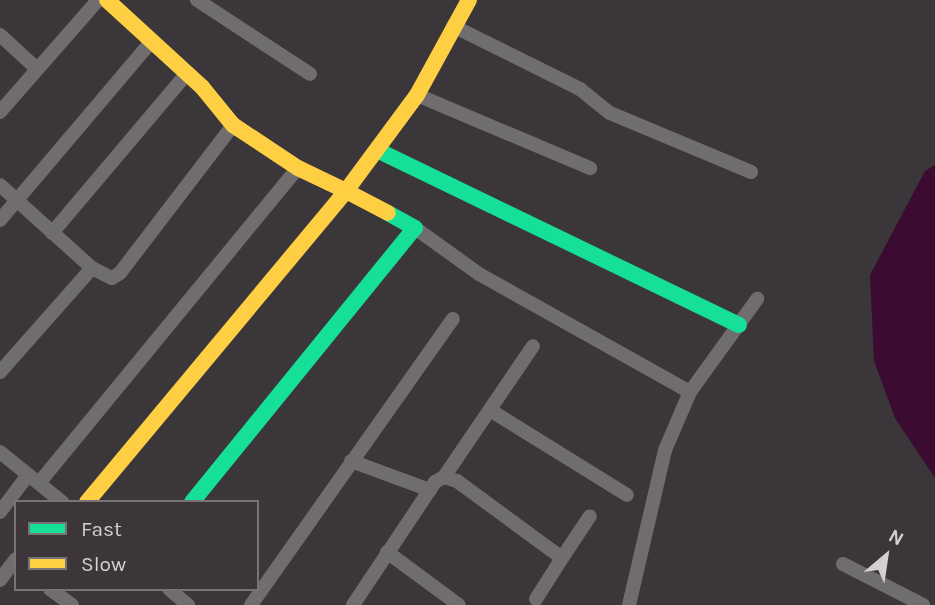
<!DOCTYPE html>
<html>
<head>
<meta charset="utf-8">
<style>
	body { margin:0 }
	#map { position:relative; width:935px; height:605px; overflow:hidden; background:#3b3639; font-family:Karla,sans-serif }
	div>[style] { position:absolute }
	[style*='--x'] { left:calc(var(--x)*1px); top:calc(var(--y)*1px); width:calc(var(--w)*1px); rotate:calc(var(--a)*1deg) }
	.water>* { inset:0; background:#3c0b31 }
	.street>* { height:14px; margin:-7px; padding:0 7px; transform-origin:7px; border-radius:7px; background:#706d6f }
	.fast>* { height:16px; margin:-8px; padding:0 8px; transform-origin:8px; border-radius:8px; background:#16e098 }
	.slow>* { height:16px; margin:-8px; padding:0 8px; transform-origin:8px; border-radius:8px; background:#ffcf43 }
	span { translate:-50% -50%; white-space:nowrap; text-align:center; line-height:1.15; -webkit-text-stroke:5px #3c3539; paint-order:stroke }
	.legend { position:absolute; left:14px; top:500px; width:245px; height:91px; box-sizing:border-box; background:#3c3539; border:2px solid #797376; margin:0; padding:9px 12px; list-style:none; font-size:21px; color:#d4d0d2 }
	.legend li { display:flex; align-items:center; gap:14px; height:35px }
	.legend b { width:35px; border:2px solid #797376 }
	.north { position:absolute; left:851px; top:521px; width:70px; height:70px; -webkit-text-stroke:5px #3c3539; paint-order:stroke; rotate:29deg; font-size:19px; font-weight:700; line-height:28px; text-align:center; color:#d4d0d2 }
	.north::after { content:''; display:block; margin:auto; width:24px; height:32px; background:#d4d0d2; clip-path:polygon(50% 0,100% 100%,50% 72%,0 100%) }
</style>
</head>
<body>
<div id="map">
	<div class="water">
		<i style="clip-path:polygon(935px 165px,935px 478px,895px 418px,874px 361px,870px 275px,925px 171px)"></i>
	</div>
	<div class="street">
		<i style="--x:197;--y:0;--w:135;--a:33.2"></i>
		<i style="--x:453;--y:26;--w:142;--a:26.4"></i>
		<i style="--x:580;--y:89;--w:38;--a:39"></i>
		<i style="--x:610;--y:113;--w:153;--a:22.7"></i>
		<i style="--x:0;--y:35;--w:49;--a:42.5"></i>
		<i style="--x:417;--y:95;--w:188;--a:22.9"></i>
		<i style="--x:0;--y:112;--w:149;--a:-48.8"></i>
		<i style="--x:0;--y:185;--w:124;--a:42.1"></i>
		<i style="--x:0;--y:220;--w:235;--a:-49.7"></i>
		<i style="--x:415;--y:228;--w:79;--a:35.7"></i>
		<i style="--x:479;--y:274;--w:242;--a:29.2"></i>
		<i style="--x:52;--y:233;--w:209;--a:-49.8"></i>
		<i style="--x:0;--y:372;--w:139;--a:-48.5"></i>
		<i style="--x:92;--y:268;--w:22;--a:27"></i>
		<i style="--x:112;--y:278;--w:9;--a:-32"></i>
		<i style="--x:120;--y:273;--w:186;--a:-52.6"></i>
		<i style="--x:490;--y:410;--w:161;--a:31.8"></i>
		<i style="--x:0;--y:452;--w:80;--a:38.9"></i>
		<i style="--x:351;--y:461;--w:84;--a:20.2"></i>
		<i style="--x:444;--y:477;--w:158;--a:-55.8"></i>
		<i style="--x:39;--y:483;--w:408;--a:-50.6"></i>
		<i style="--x:0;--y:512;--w:46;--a:-52.9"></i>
		<i style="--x:387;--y:552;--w:89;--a:36.4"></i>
		<i style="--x:843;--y:564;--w:90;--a:27.1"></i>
		<i style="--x:0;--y:580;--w:26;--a:-53"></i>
		<i style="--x:50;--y:589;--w:27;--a:36"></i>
		<i style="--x:169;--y:589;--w:25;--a:40"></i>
		<i style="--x:536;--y:599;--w:49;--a:-57.6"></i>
		<i style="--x:251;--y:605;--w:350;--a:-54.8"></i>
		<i style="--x:353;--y:605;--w:148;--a:-56.3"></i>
		<i style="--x:435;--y:482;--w:10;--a:-29"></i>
		<i style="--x:444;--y:477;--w:14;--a:17"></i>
		<i style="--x:457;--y:481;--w:130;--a:36.3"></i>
		<i style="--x:562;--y:558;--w:50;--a:-56.3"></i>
		<i style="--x:629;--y:605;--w:159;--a:-76.9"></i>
		<i style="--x:665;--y:450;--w:63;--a:-66.7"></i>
		<i style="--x:690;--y:392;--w:115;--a:-54.2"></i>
	</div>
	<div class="fast">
		<i style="--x:377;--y:150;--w:402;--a:25.8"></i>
		<i style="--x:192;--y:502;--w:353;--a:-50.9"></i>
		<i style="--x:415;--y:228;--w:31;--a:-151"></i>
	</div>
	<div class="slow">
		<i style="--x:107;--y:0;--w:129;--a:42.5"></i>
		<i style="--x:202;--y:87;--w:49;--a:50.8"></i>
		<i style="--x:233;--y:125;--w:78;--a:33.5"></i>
		<i style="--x:298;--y:168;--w:53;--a:25.6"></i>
		<i style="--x:346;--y:191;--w:119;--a:-53.5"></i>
		<i style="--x:417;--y:95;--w:108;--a:-61.3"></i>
		<i style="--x:87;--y:502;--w:405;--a:-50.2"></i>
		<i style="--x:346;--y:191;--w:47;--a:27.6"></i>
	</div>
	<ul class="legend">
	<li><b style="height:9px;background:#16e098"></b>Fast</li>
	<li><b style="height:9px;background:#ffcf43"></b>Slow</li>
	</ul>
	<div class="north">N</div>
</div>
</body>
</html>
